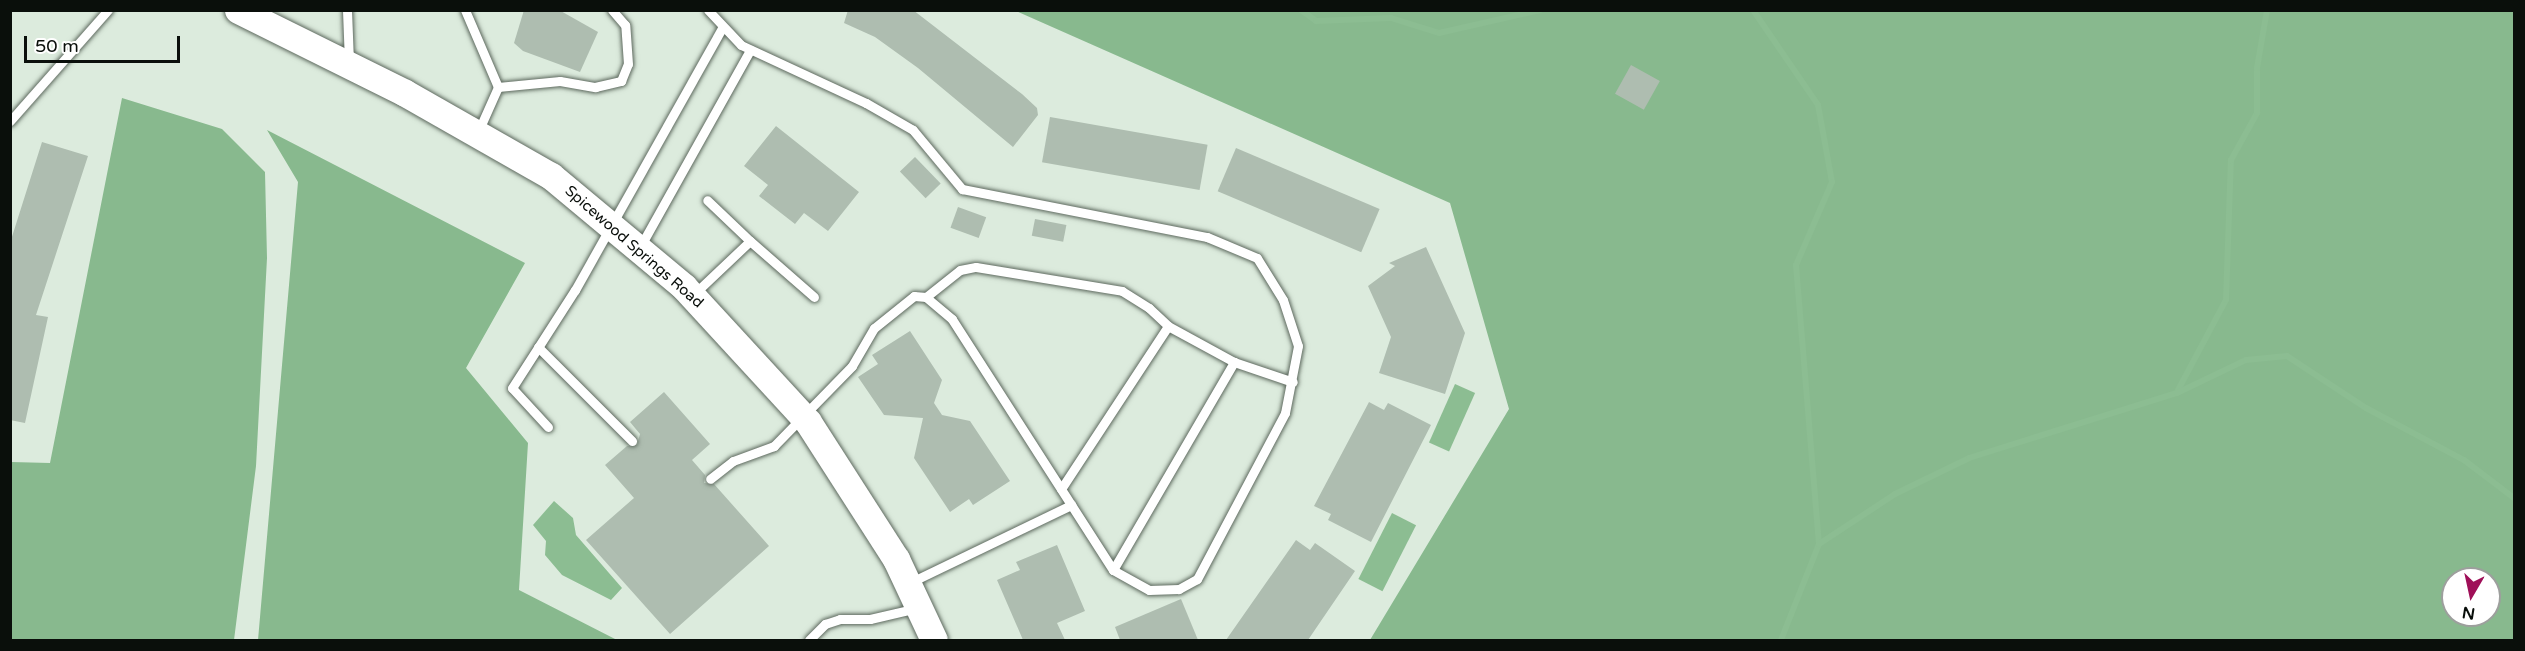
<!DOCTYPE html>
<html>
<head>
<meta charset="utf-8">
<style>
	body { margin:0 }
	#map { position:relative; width:2525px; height:651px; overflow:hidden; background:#dcebdd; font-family:"Varela Round",sans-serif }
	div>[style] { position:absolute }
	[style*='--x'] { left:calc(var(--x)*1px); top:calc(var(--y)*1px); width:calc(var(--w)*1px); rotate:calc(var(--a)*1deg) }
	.forest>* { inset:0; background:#88b98e }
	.water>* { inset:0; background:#8cbd92; transform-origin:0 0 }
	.stream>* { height:6px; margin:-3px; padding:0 3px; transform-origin:3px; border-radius:3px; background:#8cbd92 }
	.building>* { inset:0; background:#aebdb0; transform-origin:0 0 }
	.roads { filter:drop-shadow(0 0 2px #5d695e) drop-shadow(0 0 2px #5d695e) }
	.lane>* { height:9px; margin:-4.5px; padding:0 4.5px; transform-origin:4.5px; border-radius:4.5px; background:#fff }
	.secondary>* { height:27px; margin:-13.5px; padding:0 13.5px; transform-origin:13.5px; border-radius:13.5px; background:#fff }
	span { translate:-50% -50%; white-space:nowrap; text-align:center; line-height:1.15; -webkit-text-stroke:6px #fff; paint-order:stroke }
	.street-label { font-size:15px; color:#0a0f0b }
	.frame { position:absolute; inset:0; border:12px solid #0a0f0b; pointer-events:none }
	.north { position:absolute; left:2441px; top:567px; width:60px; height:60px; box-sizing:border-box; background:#fff; border:2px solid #9d9f9d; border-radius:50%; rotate:189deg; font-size:16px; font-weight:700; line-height:24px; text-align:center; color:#0a0f0b }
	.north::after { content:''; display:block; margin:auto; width:21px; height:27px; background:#9f0f58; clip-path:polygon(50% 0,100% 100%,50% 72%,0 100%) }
	.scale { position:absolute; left:24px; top:36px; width:156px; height:27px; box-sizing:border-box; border:3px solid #0a0f0b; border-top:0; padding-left:8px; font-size:18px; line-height:21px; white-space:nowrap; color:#0a0f0b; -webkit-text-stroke:4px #fff; paint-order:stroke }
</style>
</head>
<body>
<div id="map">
	<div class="forest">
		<i style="clip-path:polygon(evenodd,1016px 11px,2514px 11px,2514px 640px,1370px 640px,1509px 409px,1450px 203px,1016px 11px,2453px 579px,2489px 579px,2489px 615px,2453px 615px,2453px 579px)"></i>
		<i style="clip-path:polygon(122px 98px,222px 129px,265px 172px,267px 258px,256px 466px,234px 640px,11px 640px,11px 462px,50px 463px)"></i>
		<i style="clip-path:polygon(267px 130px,525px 263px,466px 368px,528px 443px,519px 590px,617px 640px,258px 640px,298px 182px)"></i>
	</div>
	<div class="water">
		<i style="left:1455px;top:384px;width:22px;height:64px;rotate:24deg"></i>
		<i style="clip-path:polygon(554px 501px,573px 518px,576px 535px,622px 588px,611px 600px,562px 575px,545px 555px,546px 541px,533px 525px)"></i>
		<i style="left:1392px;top:513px;width:27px;height:74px;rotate:27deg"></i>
	</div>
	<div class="stream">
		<i style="--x:1301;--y:10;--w:19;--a:36"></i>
		<i style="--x:1316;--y:21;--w:75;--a:-2.3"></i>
		<i style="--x:1391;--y:18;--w:50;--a:17.4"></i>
		<i style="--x:1439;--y:33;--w:104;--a:-12.8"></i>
		<i style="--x:1753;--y:10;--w:115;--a:55.6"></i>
		<i style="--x:1818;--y:105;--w:78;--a:79.7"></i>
		<i style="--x:1832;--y:182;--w:90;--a:113.4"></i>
		<i style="--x:1796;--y:265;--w:280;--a:85.3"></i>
		<i style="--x:1819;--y:544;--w:103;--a:111.6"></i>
		<i style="--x:2177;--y:392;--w:104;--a:-62"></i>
		<i style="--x:2226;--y:300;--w:140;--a:-88"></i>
		<i style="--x:2231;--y:160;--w:54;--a:-61"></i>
		<i style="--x:2257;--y:113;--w:45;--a:-90"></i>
		<i style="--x:2257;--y:68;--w:59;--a:-80.2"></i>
		<i style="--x:1819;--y:544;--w:91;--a:-33.3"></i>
		<i style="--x:1895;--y:494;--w:82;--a:-25.9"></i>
		<i style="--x:1969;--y:458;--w:218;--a:-17.4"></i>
		<i style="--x:2177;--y:393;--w:76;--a:-25.6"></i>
		<i style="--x:2246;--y:360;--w:41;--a:-5.6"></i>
		<i style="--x:2287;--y:356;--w:95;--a:33.4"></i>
		<i style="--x:2366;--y:408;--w:111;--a:28"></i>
		<i style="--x:2464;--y:460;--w:63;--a:37.2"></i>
	</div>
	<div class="building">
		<i style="clip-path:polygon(524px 10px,559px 10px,598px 32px,580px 72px,523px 51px,514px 43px)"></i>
		<i style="clip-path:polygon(848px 10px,913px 10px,1022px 94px,1037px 108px,1038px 115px,1013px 147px,918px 68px,875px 37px,844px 23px)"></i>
		<i style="left:1631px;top:65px;width:33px;height:33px;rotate:29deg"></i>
		<i style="left:1050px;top:117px;width:160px;height:46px;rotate:10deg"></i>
		<i style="clip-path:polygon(776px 126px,859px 192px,828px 231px,804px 213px,795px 224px,759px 196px,768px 185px,744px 166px)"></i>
		<i style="clip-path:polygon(42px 142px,88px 156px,36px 315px,48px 317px,25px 423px,10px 420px,10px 243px)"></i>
		<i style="left:1236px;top:148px;width:156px;height:47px;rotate:23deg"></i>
		<i style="left:915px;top:157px;width:37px;height:21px;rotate:46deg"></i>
		<i style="left:958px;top:207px;width:30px;height:22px;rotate:20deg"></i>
		<i style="left:1035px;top:219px;width:32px;height:17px;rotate:11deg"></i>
		<i style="clip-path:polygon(1426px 247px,1465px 333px,1445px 394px,1379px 373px,1391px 337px,1368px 286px,1395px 266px,1389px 263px)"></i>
		<i style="clip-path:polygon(910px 331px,942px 380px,934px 403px,942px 415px,970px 421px,1010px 481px,973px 505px,969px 499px,950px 512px,914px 458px,923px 418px,884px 415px,858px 377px,878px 364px,872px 355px)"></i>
		<i style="clip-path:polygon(664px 392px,710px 444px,692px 460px,705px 475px,704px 483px,714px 484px,769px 546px,670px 634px,586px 540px,634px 498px,605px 465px,627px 446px,637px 445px,640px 434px,630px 422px)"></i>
		<i style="clip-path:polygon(1369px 402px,1384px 410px,1388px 403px,1431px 425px,1371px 542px,1328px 520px,1331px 514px,1314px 506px)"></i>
		<i style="clip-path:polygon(1296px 540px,1310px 550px,1315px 543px,1355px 571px,1308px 640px,1226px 640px)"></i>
		<i style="clip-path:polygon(1057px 545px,1085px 611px,1057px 623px,1065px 640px,1023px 640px,997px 580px,1020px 570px,1016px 562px)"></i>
		<i style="clip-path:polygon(1181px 599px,1198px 640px,1120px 640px,1115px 627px)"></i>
	</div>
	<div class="roads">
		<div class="lane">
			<i style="--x:347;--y:10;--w:52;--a:87.8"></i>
			<i style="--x:465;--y:10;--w:84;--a:66.8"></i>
			<i style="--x:498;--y:87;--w:49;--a:114"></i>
			<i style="--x:708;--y:10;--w:48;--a:46.7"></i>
			<i style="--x:741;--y:45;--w:138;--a:24.9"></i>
			<i style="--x:866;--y:103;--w:54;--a:29.9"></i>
			<i style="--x:913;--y:130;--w:77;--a:50.3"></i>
			<i style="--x:962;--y:189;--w:250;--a:11.1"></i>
			<i style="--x:1207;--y:237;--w:54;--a:22.8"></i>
			<i style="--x:1257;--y:258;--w:49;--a:58.2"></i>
			<i style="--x:1283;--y:300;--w:48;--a:71.9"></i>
			<i style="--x:1298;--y:346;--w:68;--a:101"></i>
			<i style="--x:1285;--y:413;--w:188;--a:117.9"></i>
			<i style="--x:1197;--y:579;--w:21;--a:151"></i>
			<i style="--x:1179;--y:589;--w:30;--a:178"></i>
			<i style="--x:1149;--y:590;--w:41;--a:-150.9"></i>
			<i style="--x:1113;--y:570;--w:298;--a:-122.7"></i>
			<i style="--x:952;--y:319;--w:34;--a:-140"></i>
			<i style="--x:926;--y:297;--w:12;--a:-175"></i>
			<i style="--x:914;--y:296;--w:51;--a:141.3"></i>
			<i style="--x:874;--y:328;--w:44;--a:120.1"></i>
			<i style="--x:852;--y:366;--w:112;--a:134.3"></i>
			<i style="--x:774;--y:446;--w:44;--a:159.9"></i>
			<i style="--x:733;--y:461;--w:29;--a:142"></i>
			<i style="--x:498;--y:87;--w:62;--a:-5.5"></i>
			<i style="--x:560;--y:81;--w:36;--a:10"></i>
			<i style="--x:595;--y:87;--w:27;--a:-13"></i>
			<i style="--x:621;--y:81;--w:18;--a:-68"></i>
			<i style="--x:628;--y:64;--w:39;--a:-94"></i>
			<i style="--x:625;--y:25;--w:20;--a:-131"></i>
			<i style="--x:10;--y:121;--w:148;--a:-48.6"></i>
			<i style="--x:750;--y:241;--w:85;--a:41.2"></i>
			<i style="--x:640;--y:247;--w:226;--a:-60.8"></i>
			<i style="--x:694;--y:294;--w:77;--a:-43.4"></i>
			<i style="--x:750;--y:241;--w:59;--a:-136.4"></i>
			<i style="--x:926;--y:297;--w:43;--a:-38.5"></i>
			<i style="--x:960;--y:270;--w:16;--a:-11"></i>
			<i style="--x:976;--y:267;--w:148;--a:9.3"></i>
			<i style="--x:1122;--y:291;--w:32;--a:32"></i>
			<i style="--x:1149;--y:308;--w:26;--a:43"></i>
			<i style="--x:538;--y:347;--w:133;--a:45"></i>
			<i style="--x:548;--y:427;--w:53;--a:-132.7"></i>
			<i style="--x:512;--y:388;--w:117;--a:-57.3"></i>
			<i style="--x:575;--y:290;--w:300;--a:-60.7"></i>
			<i style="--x:1061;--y:489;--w:195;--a:-56.7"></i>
			<i style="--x:1168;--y:326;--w:75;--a:28.6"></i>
			<i style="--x:1234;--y:362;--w:62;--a:18.7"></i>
			<i style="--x:1113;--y:570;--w:241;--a:-59.8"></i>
			<i style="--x:911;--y:582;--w:178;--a:-25.7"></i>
			<i style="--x:809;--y:640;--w:23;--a:-45"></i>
			<i style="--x:825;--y:624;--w:16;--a:-18"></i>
			<i style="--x:840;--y:619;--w:30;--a:0"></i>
			<i style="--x:870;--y:619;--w:48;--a:-13.2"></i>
		</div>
		<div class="secondary">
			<i style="--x:238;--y:10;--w:186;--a:26.4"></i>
			<i style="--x:405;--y:93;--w:168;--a:29.6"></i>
			<i style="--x:551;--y:176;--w:173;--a:39.8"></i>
			<i style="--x:684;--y:287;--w:183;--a:47.4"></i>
			<i style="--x:808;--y:422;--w:163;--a:57.3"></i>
			<i style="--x:896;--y:559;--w:89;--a:64.9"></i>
		</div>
	</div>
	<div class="street-label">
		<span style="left:634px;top:247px;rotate:41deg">Spicewood Springs Road</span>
	</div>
	<div class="frame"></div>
	<div class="north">N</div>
	<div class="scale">50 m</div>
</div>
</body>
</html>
